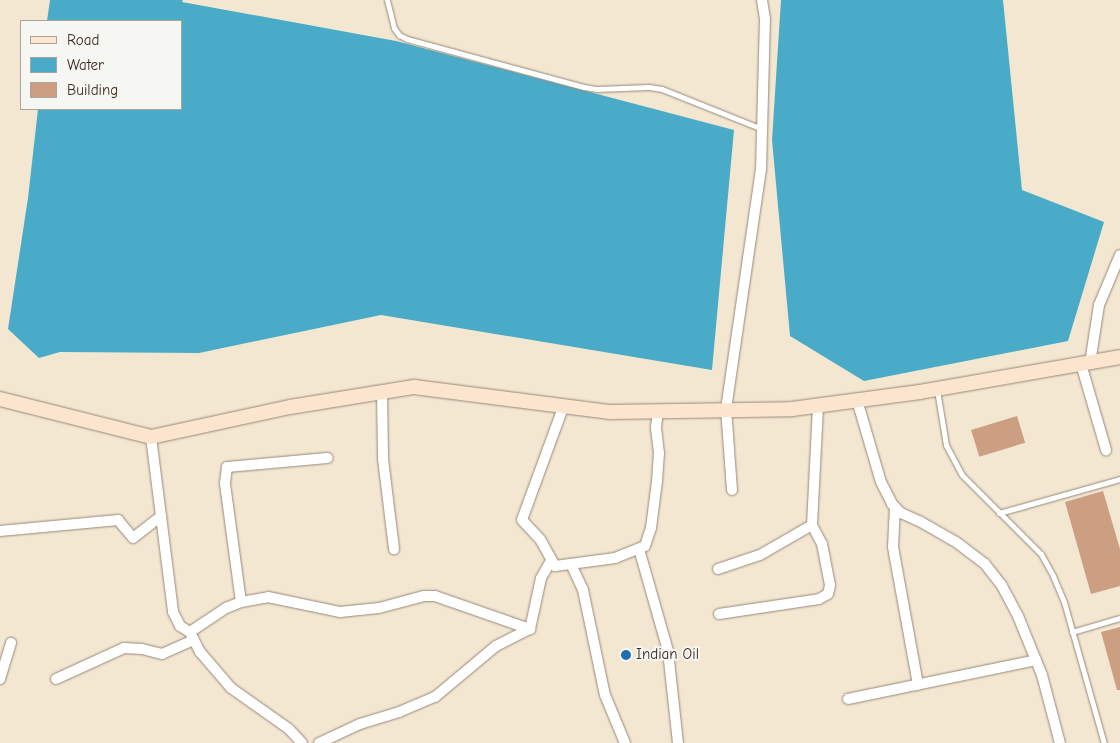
<!DOCTYPE html>
<html>
<head>
<meta charset="utf-8">
<style>
	body { margin:0 }
	#map { position:relative; width:1120px; height:743px; overflow:hidden; background:#f3e7d2; font-family:"Comic Neue",sans-serif }
	div>[style] { position:absolute }
	[style*='--x'] { left:calc(var(--x)*1px); top:calc(var(--y)*1px); width:calc(var(--w)*1px); rotate:calc(var(--a)*1deg) }
	.water>* { inset:0; background:#49abc8 }
	.building>* { inset:0; background:#cc9e82; transform-origin:0 0 }
	.roads { filter:drop-shadow(0 0 1px #978878) drop-shadow(0 0 1px #978878) }
	.lane>* { height:5px; margin:-2.5px; padding:0 2.5px; transform-origin:2.5px; border-radius:2.5px; background:#fff }
	.street>* { height:10px; margin:-5px; padding:0 5px; transform-origin:5px; border-radius:5px; background:#fff }
	.secondary>* { height:14px; margin:-7px; padding:0 7px; transform-origin:7px; border-radius:7px; background:#fce5cf }
	.dots>* { width:14px; height:14px; translate:-50% -50%; box-sizing:border-box; border:2px solid #f6f6f2; border-radius:50% }
	span { translate:-50% -50%; white-space:nowrap; text-align:center; line-height:1.15; -webkit-text-stroke:4px #f6f6f2; paint-order:stroke }
	.poi-label { font-size:15px; color:#3b2a1e }
	.left { translate:0 -50%; text-align:left }
	.legend { position:absolute; left:20px; top:20px; width:162px; height:90px; box-sizing:border-box; background:#f6f6f2; border:1px solid #aba49d; margin:0; padding:6px 9px; list-style:none; font-size:15px; color:#3b2a1e }
	.legend li { display:flex; align-items:center; gap:10px; height:25px }
	.legend b { width:25px; border:1px solid #aba49d }
</style>
</head>
<body>
<div id="map">
	<div class="water">
		<i style="clip-path:polygon(50px 0,183px 0,182px 2px,396px 41px,734px 130px,712px 370px,381px 315px,199px 353px,60px 352px,39px 358px,8px 329px,28px 198px,38px 109px,181px 109px,181px 21px,47px 21px)"></i>
		<i style="clip-path:polygon(781px 0,1003px 0,1022px 190px,1104px 222px,1068px 341px,864px 381px,790px 336px,772px 140px)"></i>
	</div>
	<div class="building">
		<i style="left:1017px;top:416px;width:28px;height:48px;rotate:73deg"></i>
		<i style="clip-path:polygon(1103px 491px,1120px 549px,1120px 586px,1091px 594px,1065px 502px)"></i>
		<i style="clip-path:polygon(1120px 627px,1120px 690px,1117px 690px,1101px 632px)"></i>
	</div>
	<div class="roads">
		<div class="lane">
			<i style="--x:387;--y:0;--w:29;--a:76"></i>
			<i style="--x:394;--y:28;--w:9;--a:54"></i>
			<i style="--x:399;--y:35;--w:9;--a:27"></i>
			<i style="--x:407;--y:39;--w:183;--a:15.2"></i>
			<i style="--x:584;--y:87;--w:12;--a:9"></i>
			<i style="--x:596;--y:89;--w:53;--a:-2.2"></i>
			<i style="--x:649;--y:87;--w:13;--a:9"></i>
			<i style="--x:662;--y:89;--w:108;--a:21.8"></i>
			<i style="--x:937;--y:390;--w:56;--a:80.7"></i>
			<i style="--x:946;--y:445;--w:34;--a:62"></i>
			<i style="--x:962;--y:475;--w:112;--a:45"></i>
			<i style="--x:1041;--y:554;--w:25;--a:61"></i>
			<i style="--x:1053;--y:576;--w:28;--a:67"></i>
			<i style="--x:1064;--y:602;--w:147;--a:74.2"></i>
			<i style="--x:999;--y:513;--w:126;--a:-15.7"></i>
			<i style="--x:1072;--y:632;--w:50;--a:-16.3"></i>
		</div>
		<div class="street">
			<i style="--x:1090;--y:363;--w:59;--a:-81.2"></i>
			<i style="--x:1099;--y:305;--w:54;--a:-67.2"></i>
			<i style="--x:1081;--y:364;--w:90;--a:73.8"></i>
			<i style="--x:382;--y:392;--w:67;--a:89.1"></i>
			<i style="--x:383;--y:459;--w:91;--a:83"></i>
			<i style="--x:857;--y:400;--w:85;--a:73.7"></i>
			<i style="--x:881;--y:482;--w:25;--a:63"></i>
			<i style="--x:892;--y:504;--w:13;--a:45"></i>
			<i style="--x:901;--y:513;--w:22;--a:24"></i>
			<i style="--x:921;--y:522;--w:40;--a:29.7"></i>
			<i style="--x:956;--y:542;--w:36;--a:37"></i>
			<i style="--x:985;--y:564;--w:28;--a:52"></i>
			<i style="--x:1002;--y:586;--w:34;--a:62"></i>
			<i style="--x:1018;--y:616;--w:64;--a:67.9"></i>
			<i style="--x:1042;--y:675;--w:70;--a:75.2"></i>
			<i style="--x:564;--y:405;--w:122;--a:110.1"></i>
			<i style="--x:522;--y:520;--w:26;--a:47"></i>
			<i style="--x:540;--y:539;--w:31;--a:61"></i>
			<i style="--x:555;--y:566;--w:61;--a:-7.6"></i>
			<i style="--x:615;--y:558;--w:32;--a:-22"></i>
			<i style="--x:645;--y:546;--w:19;--a:-72"></i>
			<i style="--x:651;--y:528;--w:47;--a:-82.7"></i>
			<i style="--x:657;--y:481;--w:28;--a:-86"></i>
			<i style="--x:659;--y:453;--w:26;--a:-97"></i>
			<i style="--x:656;--y:427;--w:17;--a:-83"></i>
			<i style="--x:151;--y:437;--w:176;--a:82.8"></i>
			<i style="--x:173;--y:612;--w:16;--a:63"></i>
			<i style="--x:180;--y:626;--w:12;--a:31"></i>
			<i style="--x:732;--y:490;--w:81;--a:-94.2"></i>
			<i style="--x:726;--y:409;--w:242;--a:-81.7"></i>
			<i style="--x:761;--y:170;--w:151;--a:-88.5"></i>
			<i style="--x:765;--y:19;--w:19;--a:-99"></i>
			<i style="--x:895;--y:507;--w:40;--a:92.9"></i>
			<i style="--x:893;--y:547;--w:140;--a:79.7"></i>
			<i style="--x:0;--y:531;--w:119;--a:-5.3"></i>
			<i style="--x:118;--y:520;--w:23;--a:50"></i>
			<i style="--x:133;--y:538;--w:36;--a:-38"></i>
			<i style="--x:639;--y:549;--w:106;--a:74.1"></i>
			<i style="--x:668;--y:651;--w:93;--a:83.8"></i>
			<i style="--x:571;--y:564;--w:29;--a:65"></i>
			<i style="--x:583;--y:590;--w:107;--a:78.2"></i>
			<i style="--x:605;--y:695;--w:52;--a:67.4"></i>
			<i style="--x:718;--y:569;--w:44;--a:-18.4"></i>
			<i style="--x:760;--y:555;--w:60;--a:-30"></i>
			<i style="--x:812;--y:525;--w:120;--a:-87.1"></i>
			<i style="--x:241;--y:602;--w:120;--a:-97.7"></i>
			<i style="--x:225;--y:483;--w:16;--a:-83"></i>
			<i style="--x:227;--y:467;--w:101;--a:-5.1"></i>
			<i style="--x:719;--y:614;--w:101;--a:-8.5"></i>
			<i style="--x:819;--y:599;--w:10;--a:-29"></i>
			<i style="--x:828;--y:594;--w:9;--a:-77"></i>
			<i style="--x:830;--y:585;--w:42;--a:-101"></i>
			<i style="--x:822;--y:544;--w:21;--a:-118"></i>
			<i style="--x:0;--y:679;--w:38;--a:-73"></i>
			<i style="--x:56;--y:679;--w:75;--a:-24.5"></i>
			<i style="--x:124;--y:648;--w:18;--a:3"></i>
			<i style="--x:142;--y:649;--w:21;--a:14"></i>
			<i style="--x:162;--y:654;--w:35;--a:-24"></i>
			<i style="--x:848;--y:699;--w:192;--a:-11.7"></i>
			<i style="--x:302;--y:743;--w:19;--a:-133"></i>
			<i style="--x:289;--y:729;--w:71;--a:-144.7"></i>
			<i style="--x:231;--y:688;--w:48;--a:-130.7"></i>
			<i style="--x:200;--y:652;--w:22;--a:-117"></i>
			<i style="--x:190;--y:632;--w:43;--a:-33.7"></i>
			<i style="--x:226;--y:608;--w:16;--a:-22"></i>
			<i style="--x:241;--y:602;--w:27;--a:-10"></i>
			<i style="--x:268;--y:597;--w:74;--a:11.8"></i>
			<i style="--x:340;--y:612;--w:39;--a:-6"></i>
			<i style="--x:379;--y:608;--w:47;--a:-14.9"></i>
			<i style="--x:424;--y:596;--w:11;--a:0"></i>
			<i style="--x:435;--y:596;--w:101;--a:19.2"></i>
			<i style="--x:319;--y:743;--w:45;--a:-24.9"></i>
			<i style="--x:360;--y:724;--w:41;--a:-17.1"></i>
			<i style="--x:399;--y:712;--w:39;--a:-23"></i>
			<i style="--x:435;--y:697;--w:80;--a:-39.9"></i>
			<i style="--x:496;--y:646;--w:38;--a:-27"></i>
			<i style="--x:530;--y:629;--w:52;--a:-77.8"></i>
			<i style="--x:541;--y:578;--w:20;--a:-60"></i>
		</div>
		<div class="secondary">
			<i style="--x:0;--y:399;--w:156;--a:14.1"></i>
			<i style="--x:151;--y:437;--w:142;--a:-12.2"></i>
			<i style="--x:290;--y:407;--w:126;--a:-9.2"></i>
			<i style="--x:414;--y:387;--w:198;--a:7.3"></i>
			<i style="--x:610;--y:412;--w:182;--a:-0.9"></i>
			<i style="--x:792;--y:409;--w:129;--a:-7.6"></i>
			<i style="--x:920;--y:392;--w:203;--a:-9.9"></i>
		</div>
	</div>
	<div class="dots">
		<i style="left:626px;top:655px;background:#1f6fb2"></i>
	</div>
	<div class="poi-label">
		<span class="left" style="left:636px;top:655px">Indian Oil</span>
	</div>
	<ul class="legend">
	<li><b style="height:6px;background:#fce5cf"></b>Road</li>
	<li><b style="height:14px;background:#49abc8"></b>Water</li>
	<li><b style="height:14px;background:#cc9e82"></b>Building</li>
	</ul>
</div>
</body>
</html>
